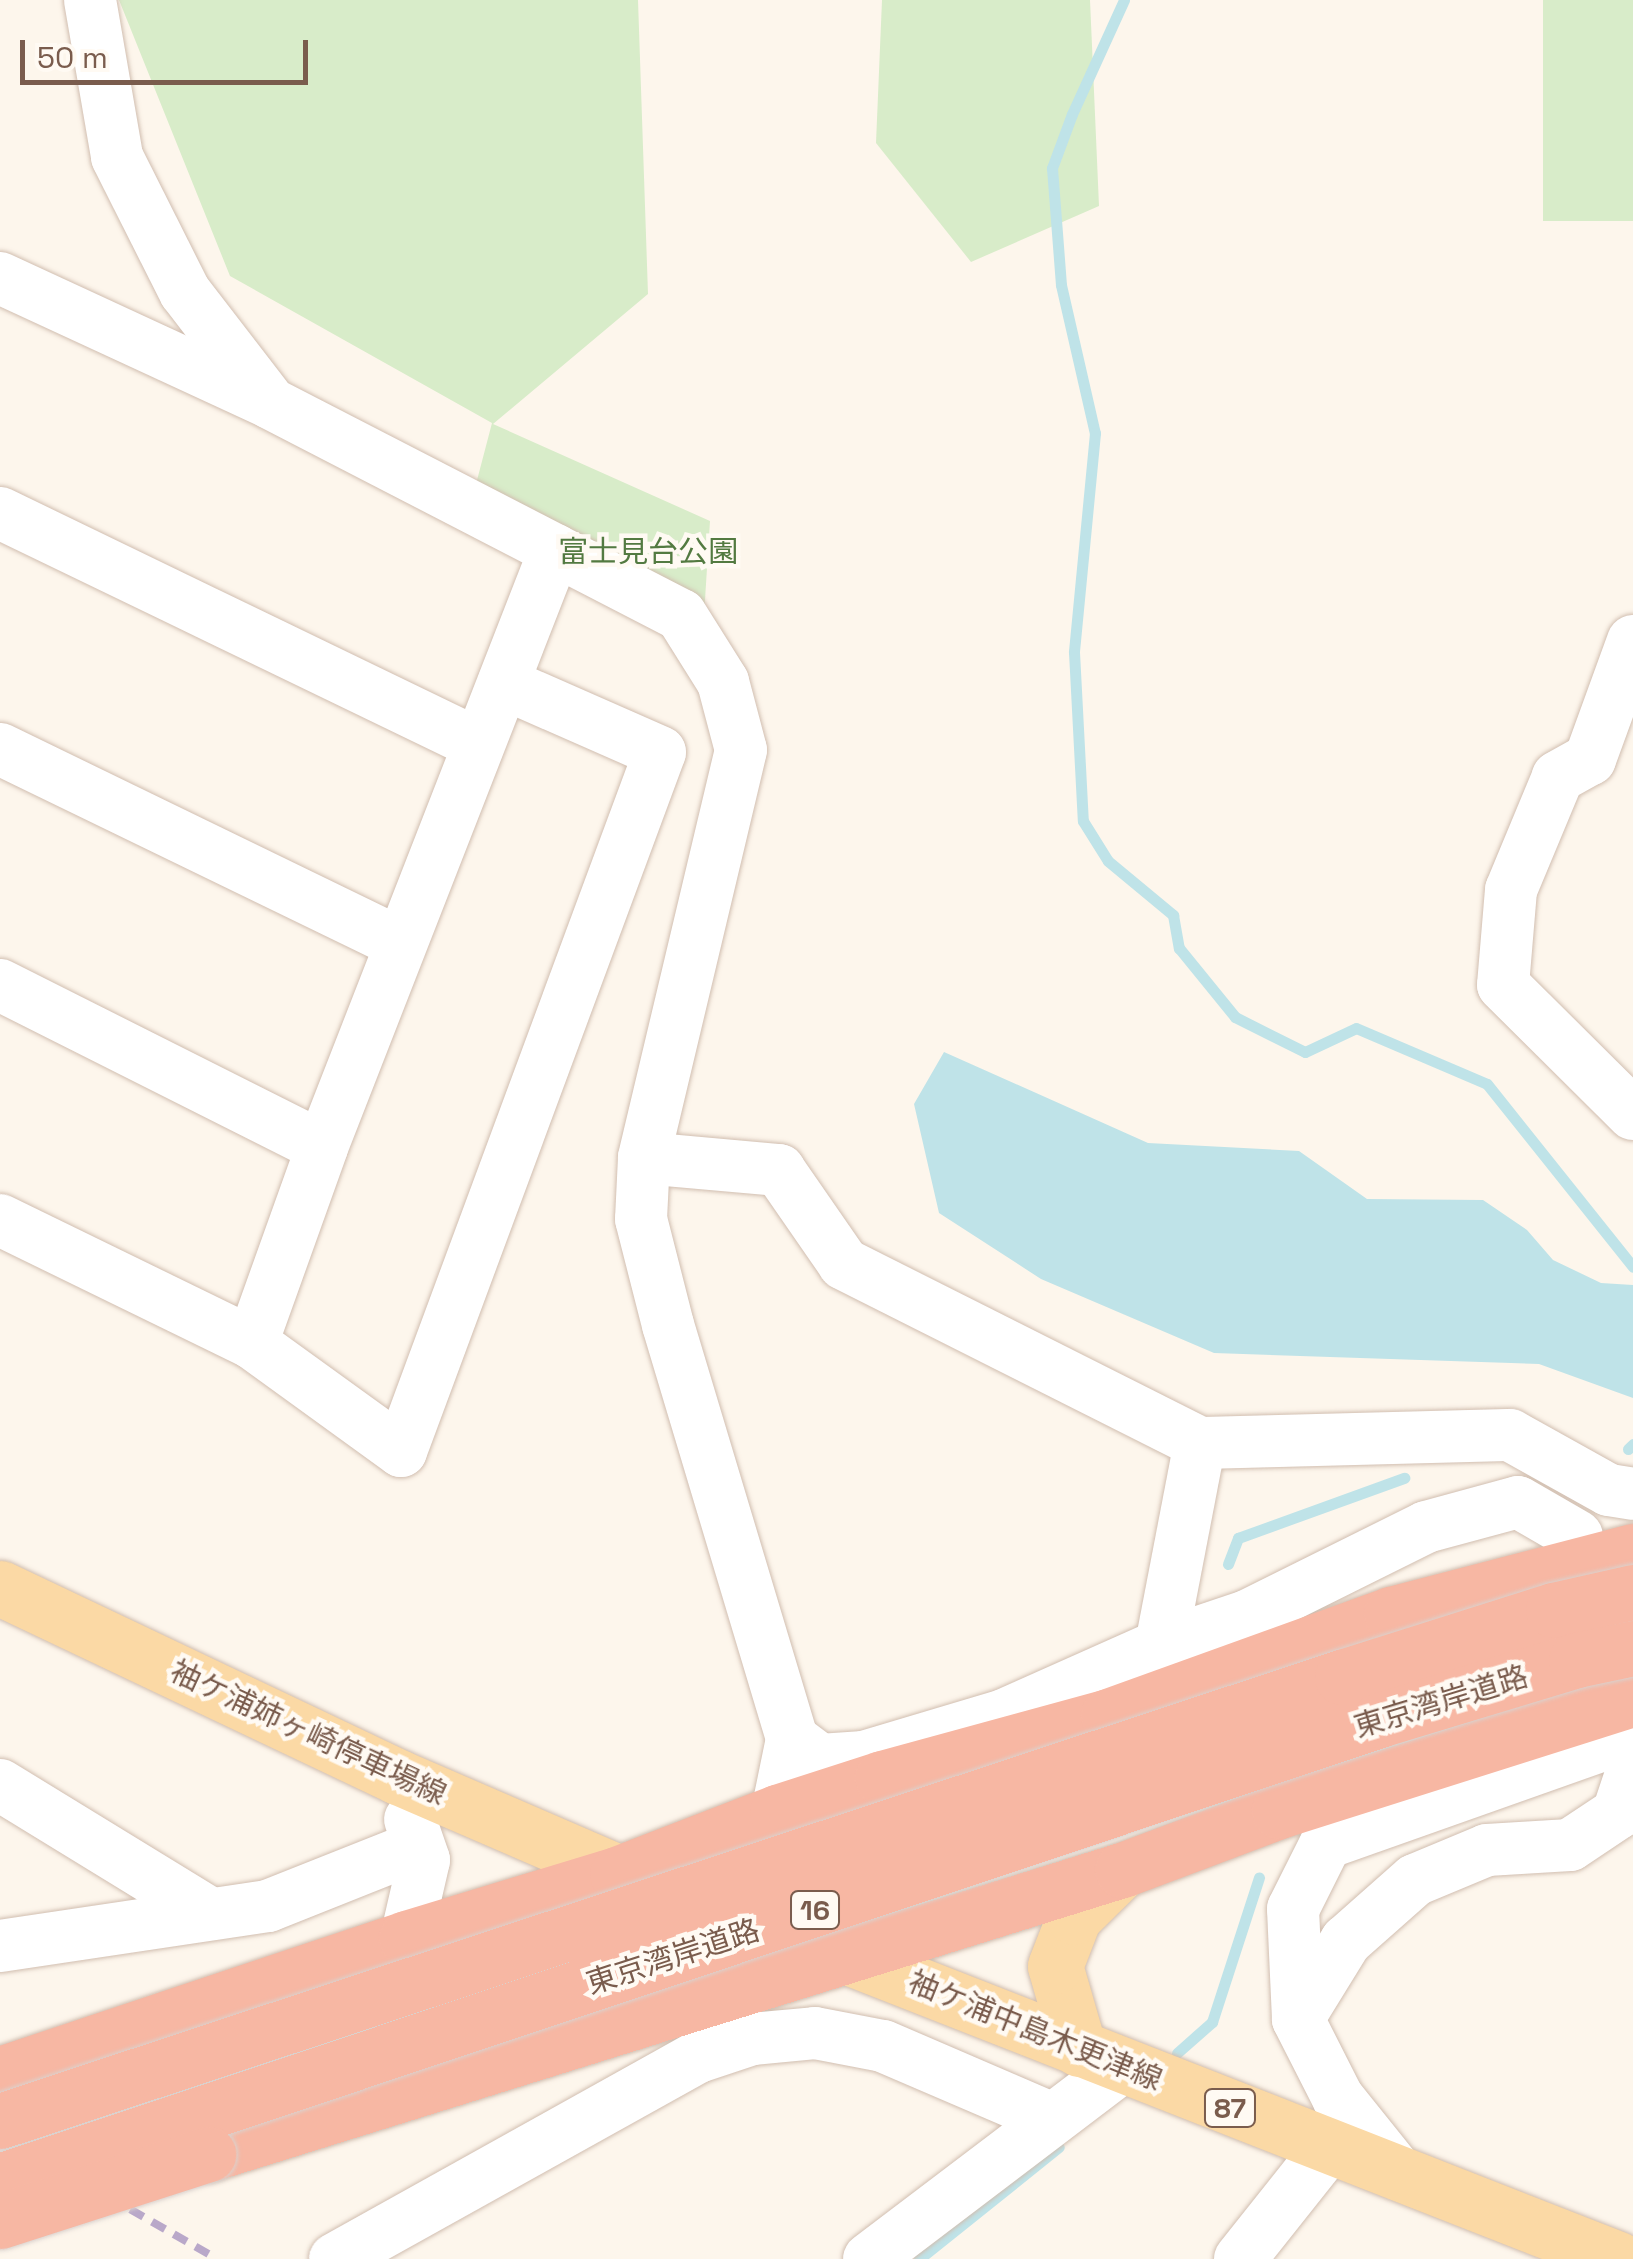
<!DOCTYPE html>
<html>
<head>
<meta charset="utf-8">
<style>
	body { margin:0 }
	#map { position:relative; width:1633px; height:2259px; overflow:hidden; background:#fdf6ec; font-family:"Space Grotesk","Noto Sans JP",sans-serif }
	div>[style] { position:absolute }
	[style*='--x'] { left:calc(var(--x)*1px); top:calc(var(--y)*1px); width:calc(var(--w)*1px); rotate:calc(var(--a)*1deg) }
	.green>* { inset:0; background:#d8ecc9; transform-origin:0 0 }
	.water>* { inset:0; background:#bfe3e8 }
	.stream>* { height:11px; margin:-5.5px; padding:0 5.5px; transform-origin:5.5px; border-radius:5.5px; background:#bfe3e8 }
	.roads { filter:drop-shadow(0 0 2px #d1beb0) drop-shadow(0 0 2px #d1beb0) }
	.minor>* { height:52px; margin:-26px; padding:0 26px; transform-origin:26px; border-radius:26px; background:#fff }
	.major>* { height:55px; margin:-27.5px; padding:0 27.5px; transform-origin:27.5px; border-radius:27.5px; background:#fbd9a5 }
	.highway>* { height:55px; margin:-27.5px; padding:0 27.5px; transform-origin:27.5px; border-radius:27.5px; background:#f7b7a3 }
	.rail>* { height:8px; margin-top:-4px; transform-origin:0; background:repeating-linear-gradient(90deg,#b9a8c9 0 15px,transparent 0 25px) }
	.bridges { filter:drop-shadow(0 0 2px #dad1cd) drop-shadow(0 0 2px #dad1cd) }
	.highway-bridge>* { height:55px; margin:-27.5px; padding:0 27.5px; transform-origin:27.5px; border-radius:27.5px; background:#f7b7a3 }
	span { translate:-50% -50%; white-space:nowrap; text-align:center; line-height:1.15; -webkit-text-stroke:9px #fffaf3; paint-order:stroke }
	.shield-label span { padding:2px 8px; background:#fffaf3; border:2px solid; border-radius:8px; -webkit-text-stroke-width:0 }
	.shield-label { font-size:28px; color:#7a5c4d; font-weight:700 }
	.park-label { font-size:30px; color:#537a41 }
	.street-label { font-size:30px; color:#7a5c4d }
	.scale { position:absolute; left:20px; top:40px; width:288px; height:45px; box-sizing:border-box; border:5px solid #7a5c4d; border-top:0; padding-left:12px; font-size:30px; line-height:35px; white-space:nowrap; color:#7a5c4d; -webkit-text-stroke:8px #fffaf3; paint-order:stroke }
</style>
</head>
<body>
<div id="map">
	<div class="green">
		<i style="clip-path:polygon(119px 0,638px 0,648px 294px,493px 424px,710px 521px,702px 647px,470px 507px,492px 423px,230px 276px)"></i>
		<i style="clip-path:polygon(882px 0,1090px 0,1099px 206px,971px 262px,876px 143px)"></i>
		<i style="left:1543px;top:0;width:90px;height:221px"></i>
	</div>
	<div class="water">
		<i style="clip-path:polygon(944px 1052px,1148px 1143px,1299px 1151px,1367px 1199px,1483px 1200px,1527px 1230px,1553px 1260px,1601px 1283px,1633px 1285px,1633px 1398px,1539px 1364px,1214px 1353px,1041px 1279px,939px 1213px,914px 1104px)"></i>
	</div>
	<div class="stream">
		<i style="--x:1124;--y:0;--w:125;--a:114.5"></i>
		<i style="--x:1072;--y:114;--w:58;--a:110.3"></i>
		<i style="--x:1052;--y:168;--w:117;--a:85.6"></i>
		<i style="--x:1061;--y:285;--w:152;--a:77.1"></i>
		<i style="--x:1095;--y:433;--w:220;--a:95.5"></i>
		<i style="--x:1074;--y:652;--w:169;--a:87"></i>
		<i style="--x:1083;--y:821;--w:47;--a:58"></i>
		<i style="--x:1108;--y:861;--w:85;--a:39.7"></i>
		<i style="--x:1173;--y:915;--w:34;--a:80"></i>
		<i style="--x:1179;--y:948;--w:89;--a:50.9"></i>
		<i style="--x:1235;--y:1017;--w:78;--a:26.6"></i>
		<i style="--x:1305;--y:1052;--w:56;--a:-25.2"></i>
		<i style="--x:1356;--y:1028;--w:142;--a:23.1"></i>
		<i style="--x:1487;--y:1084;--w:234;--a:51.4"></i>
		<i style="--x:1628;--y:1449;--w:7;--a:-45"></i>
		<i style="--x:1228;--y:1564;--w:28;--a:-69"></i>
		<i style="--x:1238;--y:1538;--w:177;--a:-19.9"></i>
		<i style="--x:1177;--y:2053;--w:47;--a:-41.5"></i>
		<i style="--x:1212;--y:2022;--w:152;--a:-72"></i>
		<i style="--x:919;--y:2259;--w:179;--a:-38.7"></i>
	</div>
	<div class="roads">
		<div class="minor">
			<i style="--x:90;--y:0;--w:159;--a:80.2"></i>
			<i style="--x:117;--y:157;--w:151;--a:63.3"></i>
			<i style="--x:185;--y:292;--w:133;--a:52.4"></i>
			<i style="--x:0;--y:278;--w:298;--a:24.8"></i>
			<i style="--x:270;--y:403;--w:462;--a:27.3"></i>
			<i style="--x:681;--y:615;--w:79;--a:57.9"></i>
			<i style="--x:723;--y:682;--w:70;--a:75.2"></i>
			<i style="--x:741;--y:750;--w:419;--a:103.4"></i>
			<i style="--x:644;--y:1158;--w:61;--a:92.8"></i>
			<i style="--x:641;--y:1219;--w:109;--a:75.7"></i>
			<i style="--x:668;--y:1325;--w:432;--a:73.3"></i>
			<i style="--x:792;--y:1739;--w:75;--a:101.6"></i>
			<i style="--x:777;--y:1812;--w:37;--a:88"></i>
			<i style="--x:0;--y:513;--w:531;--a:25.79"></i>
			<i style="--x:1633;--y:641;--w:126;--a:110"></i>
			<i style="--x:1590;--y:759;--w:37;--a:151"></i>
			<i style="--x:1558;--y:777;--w:122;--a:112.6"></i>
			<i style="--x:1511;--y:890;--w:95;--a:94.8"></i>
			<i style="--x:1503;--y:985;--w:183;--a:44.8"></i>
			<i style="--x:0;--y:749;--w:445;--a:25.9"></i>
			<i style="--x:0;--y:985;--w:360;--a:26.7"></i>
			<i style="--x:644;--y:1158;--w:136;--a:5.1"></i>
			<i style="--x:779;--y:1170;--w:114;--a:55.3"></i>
			<i style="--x:844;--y:1264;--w:398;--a:26.7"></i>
			<i style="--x:1200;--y:1443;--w:310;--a:-1.5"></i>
			<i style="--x:1510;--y:1435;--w:113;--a:29.1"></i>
			<i style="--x:1609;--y:1490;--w:24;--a:9"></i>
			<i style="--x:0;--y:1220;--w:280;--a:26"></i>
			<i style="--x:252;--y:1343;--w:184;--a:35.9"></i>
			<i style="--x:401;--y:1451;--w:745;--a:-69.67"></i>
			<i style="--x:660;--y:752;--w:171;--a:-156.3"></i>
			<i style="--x:252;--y:1343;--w:208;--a:-70.3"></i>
			<i style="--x:322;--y:1147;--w:641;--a:-68.68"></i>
			<i style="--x:1161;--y:1645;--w:206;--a:-79.1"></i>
			<i style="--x:792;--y:1739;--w:35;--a:37"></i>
			<i style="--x:820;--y:1760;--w:44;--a:-3.9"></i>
			<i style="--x:864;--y:1757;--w:146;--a:-16.7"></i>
			<i style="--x:1004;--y:1715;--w:172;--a:-24"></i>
			<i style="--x:1161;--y:1645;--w:91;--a:-18.6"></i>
			<i style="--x:1247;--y:1616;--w:200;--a:-26.4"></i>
			<i style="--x:1426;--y:1527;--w:95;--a:-15.2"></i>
			<i style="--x:1518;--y:1502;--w:68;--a:30"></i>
			<i style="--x:0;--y:1785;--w:245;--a:31.5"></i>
			<i style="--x:406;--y:1938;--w:80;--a:-77"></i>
			<i style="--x:424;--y:1860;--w:43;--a:-108.9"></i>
			<i style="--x:0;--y:1946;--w:271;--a:-8.5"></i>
			<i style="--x:268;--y:1906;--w:162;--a:-21.7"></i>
			<i style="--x:1298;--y:2019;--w:92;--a:-58.4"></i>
			<i style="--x:1346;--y:1941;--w:92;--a:-41.5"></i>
			<i style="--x:1415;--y:1880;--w:78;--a:-22.6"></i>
			<i style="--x:1487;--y:1850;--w:83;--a:-3.4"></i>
			<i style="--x:1570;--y:1845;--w:58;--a:-33.7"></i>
			<i style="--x:1618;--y:1813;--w:47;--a:-71.6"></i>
			<i style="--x:1400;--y:2175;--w:99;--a:-128.8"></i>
			<i style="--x:1338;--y:2098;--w:89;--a:-116.9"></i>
			<i style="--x:1298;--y:2019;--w:110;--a:-92.6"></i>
			<i style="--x:1293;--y:1909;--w:74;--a:-63.4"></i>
			<i style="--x:1326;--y:1843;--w:326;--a:-19.5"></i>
			<i style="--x:335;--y:2259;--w:415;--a:-29.1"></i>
			<i style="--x:698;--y:2057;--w:57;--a:-18.4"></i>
			<i style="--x:752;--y:2039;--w:63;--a:-5.4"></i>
			<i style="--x:815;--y:2033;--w:69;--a:10.8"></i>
			<i style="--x:883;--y:2046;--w:182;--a:23.3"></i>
			<i style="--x:869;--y:2259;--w:319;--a:-37.2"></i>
			<i style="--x:1240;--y:2259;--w:143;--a:-51.5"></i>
		</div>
		<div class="major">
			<i style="--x:0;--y:1588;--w:441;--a:25.4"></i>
			<i style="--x:398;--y:1777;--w:271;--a:23.4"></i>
			<i style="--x:817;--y:1945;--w:860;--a:21.41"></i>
			<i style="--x:1079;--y:2049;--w:86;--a:-106.1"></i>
			<i style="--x:1055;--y:1966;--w:53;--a:-68.8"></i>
			<i style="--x:1074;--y:1917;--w:67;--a:-44.4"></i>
		</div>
		<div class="highway">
			<i style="--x:0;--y:2074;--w:428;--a:-18.5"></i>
			<i style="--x:406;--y:1938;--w:220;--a:-16.9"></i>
			<i style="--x:617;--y:1874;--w:172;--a:-21.2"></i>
			<i style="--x:777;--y:1812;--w:110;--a:-17.9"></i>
			<i style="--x:882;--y:1778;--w:234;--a:-15.3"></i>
			<i style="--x:1108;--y:1716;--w:301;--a:-19.8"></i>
			<i style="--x:1391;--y:1614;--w:250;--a:-14.6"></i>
			<i style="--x:209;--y:2154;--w:956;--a:-17.28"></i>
			<i style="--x:1122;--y:1870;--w:168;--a:-20.6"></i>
			<i style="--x:1279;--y:1811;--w:371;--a:-17.6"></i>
		</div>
	</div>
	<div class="rail">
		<i style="--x:0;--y:2135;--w:250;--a:29.7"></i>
	</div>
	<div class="bridges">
		<div class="highway-bridge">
			<i style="--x:0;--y:2121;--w:1414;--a:-18.31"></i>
			<i style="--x:1342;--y:1677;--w:221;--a:-17.6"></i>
			<i style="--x:1553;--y:1610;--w:82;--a:-12.7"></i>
			<i style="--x:0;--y:2181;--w:1454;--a:-18.48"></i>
			<i style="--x:1379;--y:1720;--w:206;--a:-16.9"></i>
			<i style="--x:1576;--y:1660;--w:58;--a:-11.9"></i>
			<i style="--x:0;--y:2221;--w:219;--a:-17.8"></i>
		</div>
	</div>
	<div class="shield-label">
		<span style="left:815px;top:1910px">16</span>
		<span style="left:1230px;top:2108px">87</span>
	</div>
	<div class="park-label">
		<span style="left:648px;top:552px">富士見台公園</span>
	</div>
	<div class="street-label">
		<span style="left:1441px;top:1702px;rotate:-17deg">東京湾岸道路</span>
		<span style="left:308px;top:1733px;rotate:25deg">袖ケ浦姉ヶ崎停車場線</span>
		<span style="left:673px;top:1957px;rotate:-18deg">東京湾岸道路</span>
		<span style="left:1035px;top:2031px;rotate:22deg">袖ケ浦中島木更津線</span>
	</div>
	<div class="scale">50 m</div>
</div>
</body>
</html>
